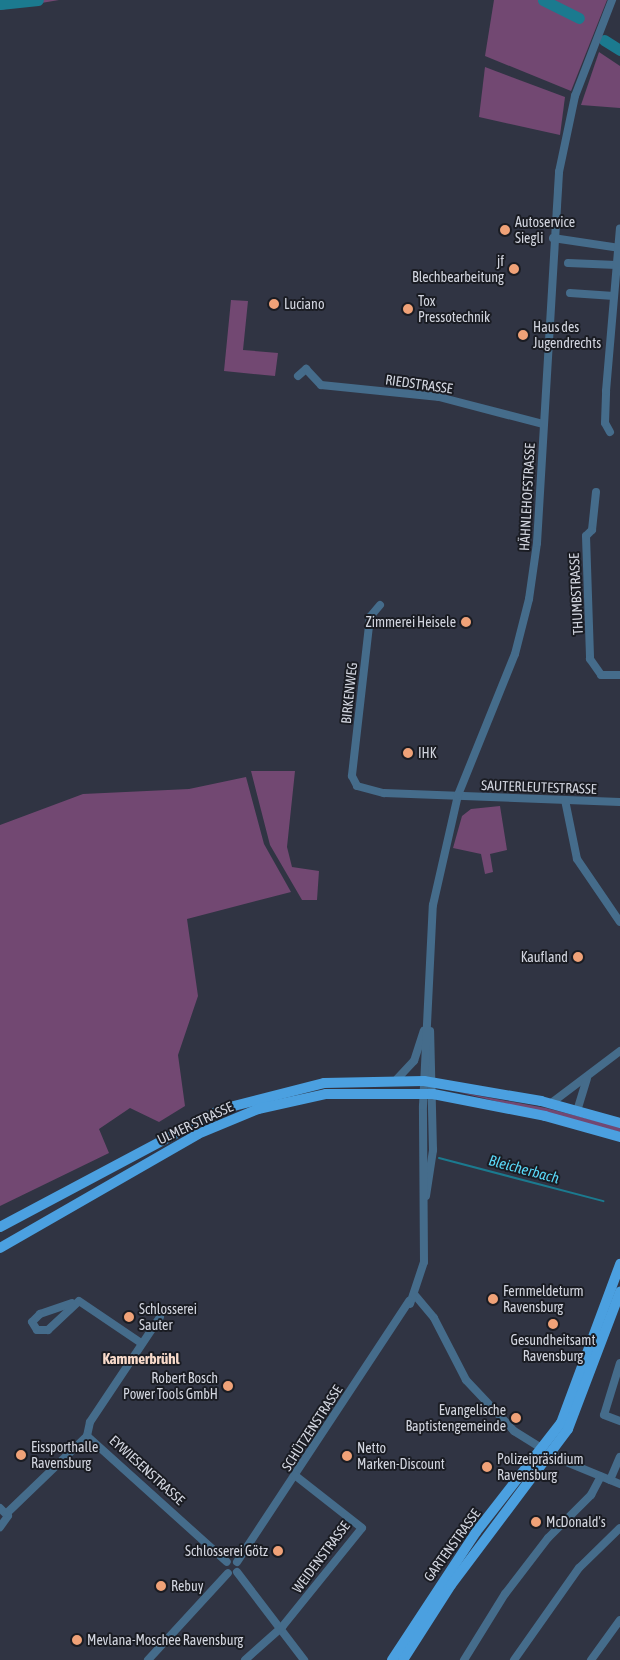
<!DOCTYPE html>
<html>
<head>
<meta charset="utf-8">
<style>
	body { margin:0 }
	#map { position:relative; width:620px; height:1660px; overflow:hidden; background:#303443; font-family:"Asap Condensed",sans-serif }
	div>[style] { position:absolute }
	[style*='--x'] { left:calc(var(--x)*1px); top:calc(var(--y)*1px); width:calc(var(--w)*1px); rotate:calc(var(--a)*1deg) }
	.green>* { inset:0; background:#724872 }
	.stream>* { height:2px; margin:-1px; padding:0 1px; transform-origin:1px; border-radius:1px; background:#1b7a8f }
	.river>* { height:11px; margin:-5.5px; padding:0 5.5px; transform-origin:5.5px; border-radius:5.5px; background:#1b7a8f }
	.minor>* { height:8px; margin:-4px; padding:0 4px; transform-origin:4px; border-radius:4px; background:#456c8b }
	.major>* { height:10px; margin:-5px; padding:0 5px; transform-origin:5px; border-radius:5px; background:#4ba0e0 }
	.dots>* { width:14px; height:14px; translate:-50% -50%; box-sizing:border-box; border:2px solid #1a1c23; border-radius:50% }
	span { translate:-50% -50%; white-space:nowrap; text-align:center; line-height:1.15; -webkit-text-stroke:4px #1a1c23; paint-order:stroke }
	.poi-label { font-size:14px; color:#d2d5df }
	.left { translate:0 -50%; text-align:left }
	.right { translate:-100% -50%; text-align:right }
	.street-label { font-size:14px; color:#d2d5df }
	.water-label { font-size:15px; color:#59d8f7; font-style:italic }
	.neighbourhood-label { font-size:15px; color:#f8daca; font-weight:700 }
</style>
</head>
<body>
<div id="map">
	<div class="green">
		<i style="clip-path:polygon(0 0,59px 0,0 10px)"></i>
		<i style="clip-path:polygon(494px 0,607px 0,571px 91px,485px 56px)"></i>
		<i style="clip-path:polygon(599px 52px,620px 66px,620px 108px,581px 105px)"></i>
		<i style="clip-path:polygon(485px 67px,565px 97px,560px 135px,479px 117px)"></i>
		<i style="clip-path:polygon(231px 300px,248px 301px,243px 350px,278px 353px,275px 376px,224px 371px)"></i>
		<i style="clip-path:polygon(251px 771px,295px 771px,287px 847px,292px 867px,319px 871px,317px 900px,302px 900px,270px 845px)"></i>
		<i style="clip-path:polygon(246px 777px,264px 844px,291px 892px,187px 919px,198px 996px,178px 1055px,185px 1106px,159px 1122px,130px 1108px,99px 1129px,109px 1153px,0 1206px,0 825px,83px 794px,189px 789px)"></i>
		<i style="clip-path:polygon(500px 806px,507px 850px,490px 854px,493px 872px,485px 874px,481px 854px,453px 848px,462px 816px,471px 809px)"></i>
		<i style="clip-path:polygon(458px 1092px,546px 1108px,620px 1127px,620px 1132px)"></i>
	</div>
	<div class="stream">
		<i style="--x:439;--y:1158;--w:170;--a:14.7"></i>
	</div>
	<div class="river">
		<i style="--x:543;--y:0;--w:40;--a:26.6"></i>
		<i style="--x:0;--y:4;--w:38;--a:-6"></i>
		<i style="--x:604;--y:40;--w:19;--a:32"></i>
	</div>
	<div class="minor">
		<i style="--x:553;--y:238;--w:68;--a:8.5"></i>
		<i style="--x:568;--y:263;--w:49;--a:2.3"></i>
		<i style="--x:570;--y:293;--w:44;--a:3.9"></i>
		<i style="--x:298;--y:376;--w:11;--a:-41"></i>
		<i style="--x:306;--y:369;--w:22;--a:47"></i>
		<i style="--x:321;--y:385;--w:119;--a:5.8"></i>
		<i style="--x:439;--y:397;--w:107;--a:14.6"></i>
		<i style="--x:610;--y:432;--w:10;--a:-119"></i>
		<i style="--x:605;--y:423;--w:32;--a:-88"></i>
		<i style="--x:606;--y:391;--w:163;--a:-85.1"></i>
		<i style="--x:596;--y:492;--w:38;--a:96"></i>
		<i style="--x:592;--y:530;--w:8;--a:135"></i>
		<i style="--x:586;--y:536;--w:123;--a:88.1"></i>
		<i style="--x:590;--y:659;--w:19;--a:55"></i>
		<i style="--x:601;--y:675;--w:19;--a:0"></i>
		<i style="--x:380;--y:605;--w:16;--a:130"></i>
		<i style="--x:370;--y:617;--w:160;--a:96.5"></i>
		<i style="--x:352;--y:776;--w:11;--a:63"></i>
		<i style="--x:357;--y:786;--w:28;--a:15"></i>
		<i style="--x:384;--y:793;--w:236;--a:2.2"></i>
		<i style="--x:565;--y:800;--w:60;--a:78.5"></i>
		<i style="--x:577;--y:859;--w:76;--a:55.7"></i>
		<i style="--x:397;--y:1079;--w:25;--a:-47"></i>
		<i style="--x:414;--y:1061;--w:32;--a:-72"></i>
		<i style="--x:550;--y:1104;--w:88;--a:-37.1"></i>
		<i style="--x:577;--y:1111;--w:34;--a:-73"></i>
		<i style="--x:426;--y:1196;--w:47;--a:-81.3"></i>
		<i style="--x:433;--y:1150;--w:119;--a:-91.4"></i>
		<i style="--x:414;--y:1294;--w:31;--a:50"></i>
		<i style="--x:434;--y:1318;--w:70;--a:62.7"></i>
		<i style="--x:466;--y:1380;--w:70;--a:46.7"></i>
		<i style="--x:514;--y:1431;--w:53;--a:31.9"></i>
		<i style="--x:559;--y:1459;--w:66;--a:22.3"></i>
		<i style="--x:72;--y:1303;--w:34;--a:161"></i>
		<i style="--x:40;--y:1314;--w:11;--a:135"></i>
		<i style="--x:32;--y:1322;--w:9;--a:58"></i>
		<i style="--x:37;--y:1330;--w:11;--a:0"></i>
		<i style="--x:48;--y:1330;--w:42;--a:-43.1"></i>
		<i style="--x:79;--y:1301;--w:75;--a:34.1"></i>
		<i style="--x:410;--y:1304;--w:44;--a:-71.6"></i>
		<i style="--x:424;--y:1262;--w:156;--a:-90.4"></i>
		<i style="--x:423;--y:1106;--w:201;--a:-87.2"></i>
		<i style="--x:433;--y:905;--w:113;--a:-77.2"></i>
		<i style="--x:458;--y:795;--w:152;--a:-68"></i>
		<i style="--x:515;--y:654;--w:57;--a:-75.7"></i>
		<i style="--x:529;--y:599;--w:57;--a:-81.9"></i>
		<i style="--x:537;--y:543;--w:372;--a:-86.6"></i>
		<i style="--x:559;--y:172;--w:78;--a:-78.1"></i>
		<i style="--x:575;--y:96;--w:103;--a:-68.9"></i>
		<i style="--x:620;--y:1363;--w:54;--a:107.1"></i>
		<i style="--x:604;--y:1415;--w:17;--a:21"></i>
		<i style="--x:87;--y:1436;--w:14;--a:-78"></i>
		<i style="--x:90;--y:1422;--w:126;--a:-56.3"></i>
		<i style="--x:610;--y:1480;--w:25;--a:-67"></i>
		<i style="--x:0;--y:1508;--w:11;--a:45"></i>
		<i style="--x:8;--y:1516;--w:14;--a:126"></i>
		<i style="--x:7;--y:1513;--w:111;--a:-43.9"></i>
		<i style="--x:87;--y:1436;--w:188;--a:42"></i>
		<i style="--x:237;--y:1562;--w:313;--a:-56.6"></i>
		<i style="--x:237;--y:1572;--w:111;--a:52.7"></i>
		<i style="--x:148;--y:1660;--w:118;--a:-47.4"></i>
		<i style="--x:245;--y:1660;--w:50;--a:-41.7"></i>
		<i style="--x:282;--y:1627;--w:127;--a:-51.1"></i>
		<i style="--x:362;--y:1528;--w:84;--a:-141.8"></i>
		<i style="--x:464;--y:1660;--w:78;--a:-58.2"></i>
		<i style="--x:505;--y:1594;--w:71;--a:-52.5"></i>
		<i style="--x:548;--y:1538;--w:61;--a:-45"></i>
		<i style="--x:591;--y:1495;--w:21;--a:-62"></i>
		<i style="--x:514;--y:1660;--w:113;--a:-54.8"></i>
		<i style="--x:579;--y:1568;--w:57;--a:-44.3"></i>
		<i style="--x:591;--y:1660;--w:49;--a:-54.1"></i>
	</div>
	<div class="major">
		<i style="--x:0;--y:1227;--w:251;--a:-28"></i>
		<i style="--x:222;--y:1109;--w:105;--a:-14.3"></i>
		<i style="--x:324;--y:1083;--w:100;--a:-1.1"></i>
		<i style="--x:424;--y:1081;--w:119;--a:9.7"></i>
		<i style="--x:541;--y:1101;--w:82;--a:15.6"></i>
		<i style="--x:0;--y:1248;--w:228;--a:-29.9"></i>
		<i style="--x:198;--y:1134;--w:65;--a:-22.6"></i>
		<i style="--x:258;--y:1109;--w:70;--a:-12.4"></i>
		<i style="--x:326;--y:1094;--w:107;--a:0"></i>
		<i style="--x:433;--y:1094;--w:114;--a:11.1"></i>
		<i style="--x:545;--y:1116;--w:78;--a:15.6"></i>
		<i style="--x:392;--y:1660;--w:153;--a:-56.7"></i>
		<i style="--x:476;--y:1532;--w:138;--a:-52.1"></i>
		<i style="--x:561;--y:1423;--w:170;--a:-69.6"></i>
		<i style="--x:403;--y:1660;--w:89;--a:-57.4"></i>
		<i style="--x:451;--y:1585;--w:195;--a:-53.1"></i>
		<i style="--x:568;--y:1429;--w:147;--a:-69.2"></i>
	</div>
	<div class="dots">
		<i style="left:505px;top:230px;background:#f0a278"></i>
		<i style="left:514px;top:269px;background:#f0a278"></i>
		<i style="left:274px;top:304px;background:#f0a278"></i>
		<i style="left:408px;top:309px;background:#f0a278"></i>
		<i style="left:523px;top:335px;background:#f0a278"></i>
		<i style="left:466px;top:622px;background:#f0a278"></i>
		<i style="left:408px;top:753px;background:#f0a278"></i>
		<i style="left:578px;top:957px;background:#f0a278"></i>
		<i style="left:493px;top:1299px;background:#f0a278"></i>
		<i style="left:129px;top:1317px;background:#f0a278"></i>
		<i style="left:553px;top:1324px;background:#f0a278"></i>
		<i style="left:228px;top:1386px;background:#f0a278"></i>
		<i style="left:516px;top:1418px;background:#f0a278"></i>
		<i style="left:21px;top:1455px;background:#f0a278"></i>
		<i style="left:347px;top:1456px;background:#f0a278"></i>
		<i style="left:487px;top:1467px;background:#f0a278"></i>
		<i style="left:536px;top:1522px;background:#f0a278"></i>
		<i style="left:278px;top:1551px;background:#f0a278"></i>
		<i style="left:161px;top:1586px;background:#f0a278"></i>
		<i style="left:77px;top:1640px;background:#f0a278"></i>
	</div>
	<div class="poi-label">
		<span class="left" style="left:515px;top:230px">Autoservice<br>Siegli</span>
		<span class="right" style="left:504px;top:269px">jf<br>Blechbearbeitung</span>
		<span class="left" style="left:418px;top:309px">Tox<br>Pressotechnik</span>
		<span class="left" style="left:284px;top:304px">Luciano</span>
		<span class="left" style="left:533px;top:335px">Haus des<br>Jugendrechts</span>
		<span class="right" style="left:456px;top:622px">Zimmerei Heisele</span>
		<span class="left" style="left:418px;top:753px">IHK</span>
		<span class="right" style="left:568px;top:957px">Kaufland</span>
		<span class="left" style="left:503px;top:1299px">Fernmeldeturm<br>Ravensburg</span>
		<span class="left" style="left:139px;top:1317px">Schlosserei<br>Sauter</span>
		<span style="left:553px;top:1348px">Gesundheitsamt<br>Ravensburg</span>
		<span class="right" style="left:218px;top:1386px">Robert Bosch<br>Power Tools GmbH</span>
		<span class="right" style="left:506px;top:1418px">Evangelische<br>Baptistengemeinde</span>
		<span class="left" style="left:31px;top:1455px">Eissporthalle<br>Ravensburg</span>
		<span class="left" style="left:357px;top:1456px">Netto<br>Marken-Discount</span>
		<span class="left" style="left:497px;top:1467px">Polizeipräsidium<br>Ravensburg</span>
		<span class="left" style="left:546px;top:1522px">McDonald's</span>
		<span class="right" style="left:268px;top:1551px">Schlosserei Götz</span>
		<span class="left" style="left:171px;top:1586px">Rebuy</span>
		<span class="left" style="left:87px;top:1640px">Mevlana-Moschee Ravensburg</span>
	</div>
	<div class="street-label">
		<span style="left:419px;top:384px;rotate:8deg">RIEDSTRASSE</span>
		<span style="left:527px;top:497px;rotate:-87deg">HÄHNLEHOFSTRASSE</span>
		<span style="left:576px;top:594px;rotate:-93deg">THUMBSTRASSE</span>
		<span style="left:349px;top:693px;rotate:-84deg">BIRKENWEG</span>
		<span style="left:539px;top:787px;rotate:2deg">SAUTERLEUTESTRASSE</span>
		<span style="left:195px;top:1123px;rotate:-25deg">ULMER STRASSE</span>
		<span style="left:312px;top:1428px;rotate:-57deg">SCHÜTZENSTRASSE</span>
		<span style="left:147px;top:1470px;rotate:42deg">EYWIESENSTRASSE</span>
		<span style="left:452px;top:1545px;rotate:-54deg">GARTENSTRASSE</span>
		<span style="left:321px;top:1557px;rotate:-53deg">WEIDENSTRASSE</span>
	</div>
	<div class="water-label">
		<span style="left:524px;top:1169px;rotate:15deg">Bleicherbach</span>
	</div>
	<div class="neighbourhood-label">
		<span style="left:141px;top:1359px">Kammerbrühl</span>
	</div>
</div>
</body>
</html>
